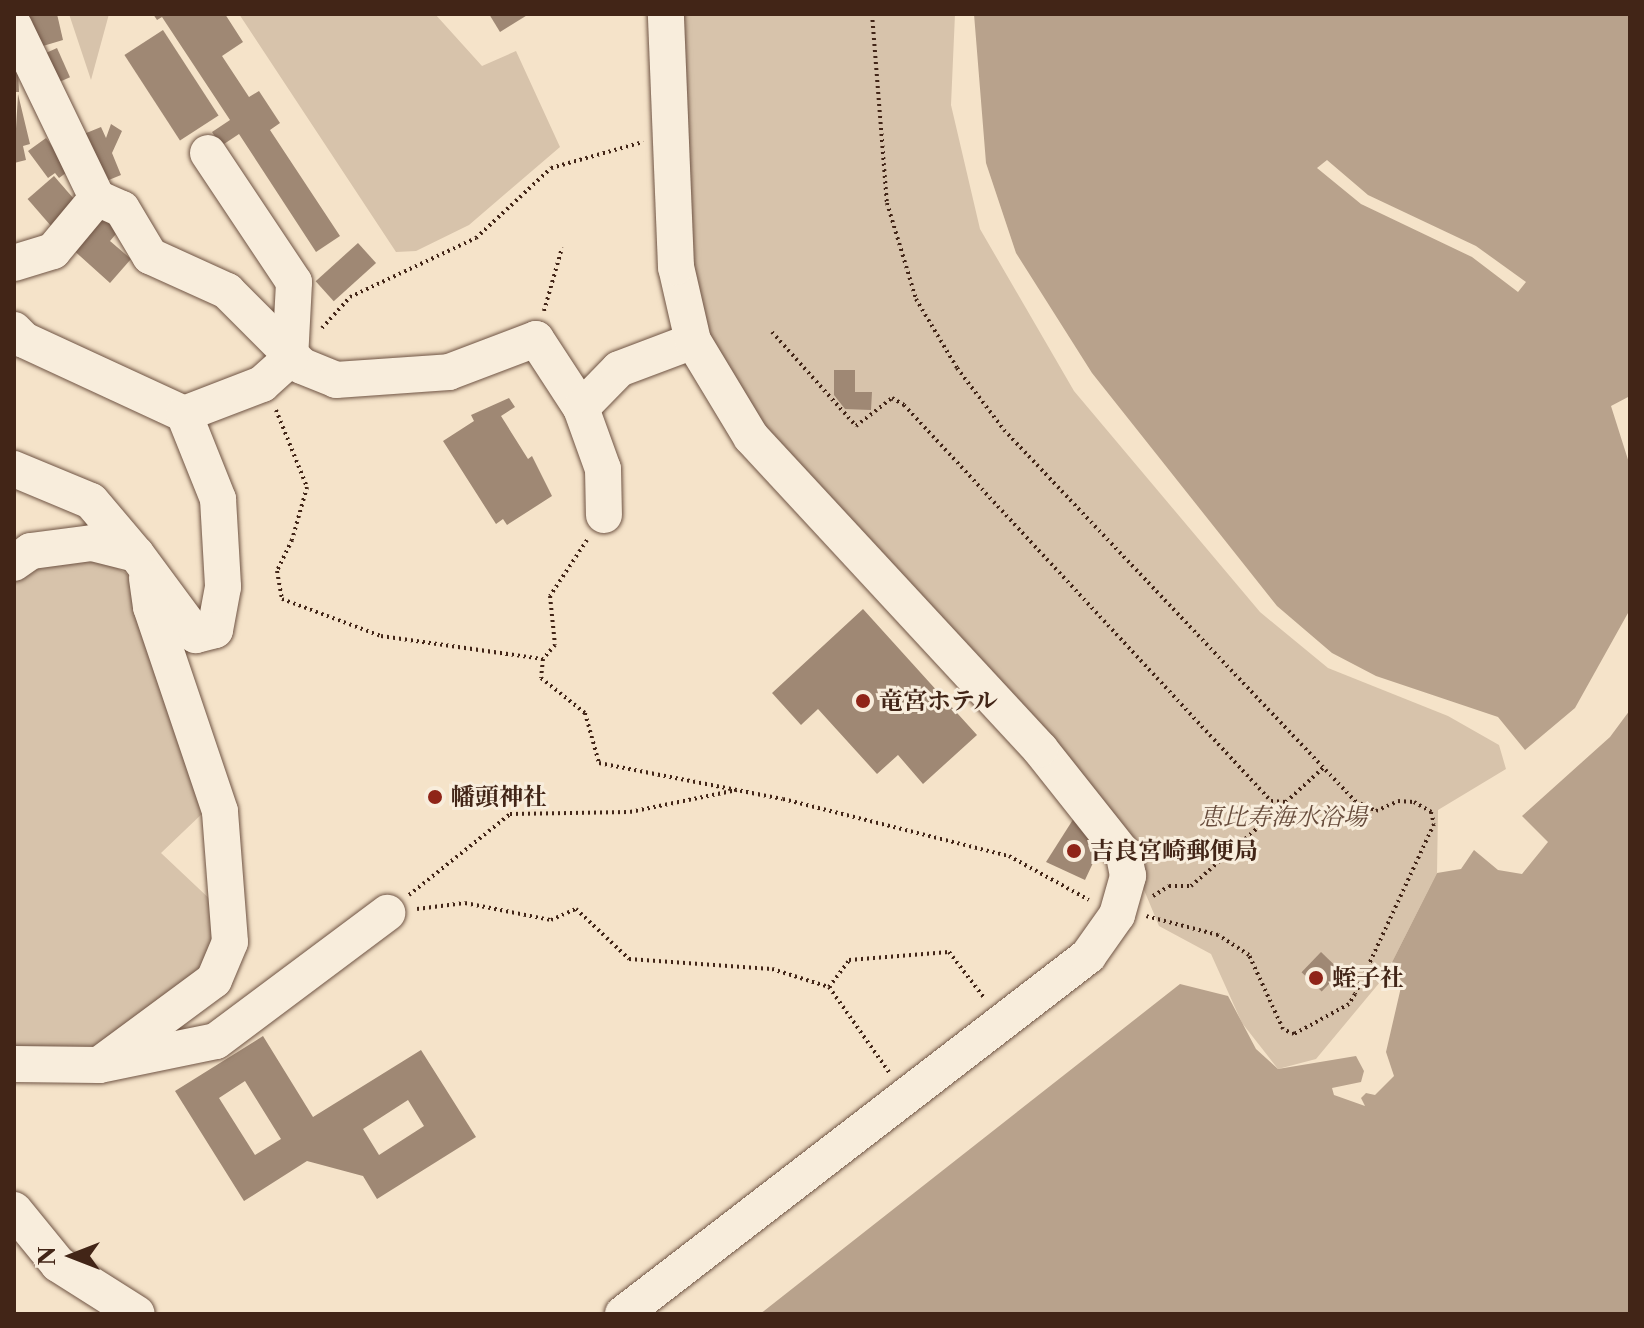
<!DOCTYPE html>
<html>
<head>
<meta charset="utf-8">
<style>
	body { margin:0 }
	#map { position:relative; width:1644px; height:1328px; overflow:hidden; background:#f5e3c9; font-family:"Libre Caslon Text","Noto Serif JP",serif }
	div>[style] { position:absolute }
	[style*='--x'] { left:calc(var(--x)*1px); top:calc(var(--y)*1px); width:calc(var(--w)*1px); rotate:calc(var(--a)*1deg) }
	.green>* { inset:0; background:#d7c3ab }
	.water>* { inset:0; background:#b8a28c }
	.pier>* { inset:0; background:#f5e3c9 }
	.building>* { inset:0; background:#9f8874; transform-origin:0 0 }
	.path>* { height:4px; margin-top:-2px; transform-origin:0; background:repeating-linear-gradient(90deg,#422517 0 2px,transparent 0 6px) }
	.roads { filter:drop-shadow(0 0 2px #6f5444) drop-shadow(0 0 2px #6f5444) }
	.minor>* { height:36px; margin:-18px; padding:0 18px; transform-origin:18px; border-radius:18px; background:#f8eddc }
	.dots>* { width:22px; height:22px; translate:-50% -50%; box-sizing:border-box; border:4px solid #f8eddc; border-radius:50% }
	span { translate:-50% -50%; white-space:nowrap; text-align:center; line-height:1.15; -webkit-text-stroke:6px #f8eddc; paint-order:stroke }
	.poi-label { font-size:24px; color:#422517; font-weight:700 }
	.left { translate:0 -50%; text-align:left }
	.park-label { font-size:24px; color:#674c3c; font-style:italic }
	.frame { position:absolute; inset:0; border:16px solid #422517; pointer-events:none }
	.north { position:absolute; left:32px; top:1216px; width:80px; height:80px; -webkit-text-stroke:6px #f8eddc; paint-order:stroke; rotate:270deg; font-size:22px; font-weight:700; line-height:32px; text-align:center; color:#422517 }
	.north::after { content:''; display:block; margin:auto; width:28px; height:36px; background:#422517; clip-path:polygon(50% 0,100% 100%,50% 72%,0 100%) }
</style>
</head>
<body>
<div id="map">
	<div class="green">
		<i style="clip-path:polygon(69px 14px,109px 14px,91px 80px)"></i>
		<i style="clip-path:polygon(239px 14px,435px 14px,482px 66px,516px 51px,560px 147px,469px 225px,416px 251px,396px 252px)"></i>
		<i style="clip-path:polygon(666px 14px,955px 14px,951px 105px,980px 229px,1074px 391px,1260px 612px,1328px 668px,1448px 716px,1499px 745px,1506px 769px,1438px 810px,1437px 873px,1385px 976px,1316px 1059px,1278px 1069px,1242px 1023px,1211px 954px,1159px 926px,1137px 873px,693px 341px)"></i>
		<i style="clip-path:polygon(97px 556px,127px 574px,206px 810px,161px 853px,214px 903px,217px 939px,199px 976px,93px 1054px,14px 1050px,14px 575px,31px 563px)"></i>
	</div>
	<div class="water">
		<i style="clip-path:polygon(974px 14px,1630px 14px,1630px 396px,1611px 406px,1630px 466px,1628px 613px,1575px 708px,1525px 750px,1498px 717px,1376px 676px,1332px 653px,1277px 606px,1092px 373px,1016px 253px,986px 163px)"></i>
		<i style="clip-path:polygon(1630px 710px,1630px 1314px,760px 1314px,1180px 984px,1228px 996px,1256px 1049px,1278px 1069px,1356px 1056px,1364px 1071px,1361px 1082px,1332px 1088px,1334px 1095px,1365px 1106px,1361px 1098px,1366px 1093px,1375px 1095px,1394px 1076px,1386px 1052px,1401px 987px,1385px 976px,1437px 873px,1461px 869px,1474px 850px,1498px 870px,1522px 874px,1548px 842px,1522px 816px,1610px 737px)"></i>
	</div>
	<div class="pier">
		<i style="clip-path:polygon(1327px 160px,1368px 195px,1476px 246px,1526px 282px,1518px 292px,1472px 257px,1361px 204px,1317px 168px)"></i>
	</div>
	<div class="building">
		<i style="clip-path:polygon(34px 14px,57px 14px,63px 40px,33px 49px,20px 21px)"></i>
		<i style="clip-path:polygon(153px 14px,225px 14px,243px 42px,222px 56px,249px 97px,259px 91px,280px 123px,270px 130px,340px 236px,316px 252px,239px 134px,221px 146px,212px 132px,230px 120px,162px 17px,157px 20px)"></i>
		<i style="clip-path:polygon(489px 14px,529px 14px,500px 32px)"></i>
		<i style="left:163px;top:30px;width:102px;height:46px;rotate:57deg"></i>
		<i style="left:57px;top:48px;width:32px;height:20px;rotate:66deg"></i>
		<i style="clip-path:polygon(14px 70px,18px 70px,19px 92px,14px 92px)"></i>
		<i style="clip-path:polygon(18px 94px,30px 144px,23px 146px,26px 160px,14px 163px)"></i>
		<i style="clip-path:polygon(111px 124px,122px 131px,112px 153px,121px 175px,99px 184px,79px 136px,101px 127px,106px 138px)"></i>
		<i style="clip-path:polygon(46px 138px,70px 170px,59px 178px,55px 173px,48px 178px,28px 151px)"></i>
		<i style="left:54px;top:176px;width:43px;height:35px;rotate:49deg"></i>
		<i style="clip-path:polygon(102px 211px,121px 228px,110px 241px,131px 259px,110px 283px,70px 247px)"></i>
		<i style="left:358px;top:243px;width:27px;height:57px;rotate:48deg"></i>
		<i style="clip-path:polygon(834px 370px,855px 370px,855px 392px,872px 392px,871px 410px,845px 409px,834px 395px)"></i>
		<i style="clip-path:polygon(509px 398px,515px 407px,501px 416px,528px 459px,532px 456px,552px 496px,507px 525px,503px 519px,496px 524px,443px 441px,474px 421px,471px 415px)"></i>
		<i style="clip-path:polygon(863px 609px,977px 735px,923px 784px,898px 755px,877px 774px,818px 709px,801px 725px,772px 693px)"></i>
		<i style="clip-path:polygon(1074px 818px,1099px 850px,1085px 880px,1046px 862px)"></i>
		<i style="left:1321px;top:952px;width:28px;height:28px;rotate:44deg"></i>
		<i style="clip-path:polygon(evenodd,263px 1036px,313px 1117px,421px 1050px,476px 1137px,377px 1199px,363px 1176px,307px 1161px,244px 1201px,175px 1091px,263px 1036px,245px 1081px,281px 1139px,255px 1155px,219px 1098px,245px 1081px,263px 1036px,408px 1100px,424px 1126px,379px 1155px,363px 1129px,408px 1100px)"></i>
	</div>
	<div class="path">
		<i style="--x:872;--y:14;--w:190;--a:85.5"></i>
		<i style="--x:887;--y:203;--w:100;--a:73.2"></i>
		<i style="--x:916;--y:299;--w:80;--a:59.3"></i>
		<i style="--x:957;--y:368;--w:78;--a:52.8"></i>
		<i style="--x:1004;--y:430;--w:511;--a:46.59"></i>
		<i style="--x:1355;--y:801;--w:23;--a:25"></i>
		<i style="--x:1376;--y:811;--w:24;--a:-24"></i>
		<i style="--x:1398;--y:801;--w:16;--a:4"></i>
		<i style="--x:1414;--y:802;--w:20;--a:30"></i>
		<i style="--x:1431;--y:812;--w:12;--a:76"></i>
		<i style="--x:1434;--y:824;--w:187;--a:114.9"></i>
		<i style="--x:1355;--y:994;--w:12;--a:121"></i>
		<i style="--x:1349;--y:1004;--w:63;--a:151.4"></i>
		<i style="--x:1294;--y:1034;--w:12;--a:-156"></i>
		<i style="--x:1283;--y:1029;--w:81;--a:-114.7"></i>
		<i style="--x:1249;--y:955;--w:37;--a:-147"></i>
		<i style="--x:1218;--y:935;--w:74;--a:-165.2"></i>
		<i style="--x:544;--y:311;--w:66;--a:-74.1"></i>
		<i style="--x:322;--y:328;--w:42;--a:-47.9"></i>
		<i style="--x:350;--y:297;--w:139;--a:-25.1"></i>
		<i style="--x:476;--y:238;--w:103;--a:-43"></i>
		<i style="--x:551;--y:168;--w:96;--a:-15.8"></i>
		<i style="--x:772;--y:332;--w:126;--a:48.2"></i>
		<i style="--x:856;--y:426;--w:46;--a:-37.9"></i>
		<i style="--x:892;--y:398;--w:14;--a:30"></i>
		<i style="--x:904;--y:405;--w:540;--a:47.18"></i>
		<i style="--x:1271;--y:801;--w:15;--a:4"></i>
		<i style="--x:1286;--y:802;--w:52;--a:-42.6"></i>
		<i style="--x:276;--y:410;--w:83;--a:68.1"></i>
		<i style="--x:307;--y:487;--w:55;--a:105.8"></i>
		<i style="--x:292;--y:540;--w:34;--a:116"></i>
		<i style="--x:277;--y:571;--w:28;--a:80"></i>
		<i style="--x:282;--y:599;--w:106;--a:20.5"></i>
		<i style="--x:381;--y:636;--w:164;--a:8.1"></i>
		<i style="--x:587;--y:540;--w:67;--a:123.5"></i>
		<i style="--x:550;--y:596;--w:49;--a:84.2"></i>
		<i style="--x:555;--y:645;--w:18;--a:131"></i>
		<i style="--x:543;--y:659;--w:19;--a:96"></i>
		<i style="--x:541;--y:678;--w:56;--a:38.5"></i>
		<i style="--x:585;--y:713;--w:52;--a:74.4"></i>
		<i style="--x:599;--y:763;--w:187;--a:11.1"></i>
		<i style="--x:783;--y:799;--w:233;--a:14.2"></i>
		<i style="--x:1009;--y:856;--w:91;--a:28.8"></i>
		<i style="--x:409;--y:895;--w:129;--a:-38.7"></i>
		<i style="--x:510;--y:814;--w:120;--a:-1"></i>
		<i style="--x:630;--y:812;--w:109;--a:-11.6"></i>
		<i style="--x:1153;--y:896;--w:19;--a:-32"></i>
		<i style="--x:1169;--y:886;--w:22;--a:0"></i>
		<i style="--x:1191;--y:886;--w:126;--a:-41.1"></i>
		<i style="--x:417;--y:909;--w:48;--a:-7.1"></i>
		<i style="--x:465;--y:903;--w:88;--a:11.2"></i>
		<i style="--x:551;--y:920;--w:27;--a:-24"></i>
		<i style="--x:576;--y:909;--w:73;--a:43.3"></i>
		<i style="--x:629;--y:959;--w:143;--a:4"></i>
		<i style="--x:772;--y:969;--w:60;--a:17.5"></i>
		<i style="--x:829;--y:987;--w:104;--a:54.8"></i>
		<i style="--x:829;--y:987;--w:34;--a:-53"></i>
		<i style="--x:849;--y:960;--w:100;--a:-4.6"></i>
		<i style="--x:949;--y:952;--w:59;--a:52.5"></i>
	</div>
	<div class="roads">
		<div class="minor">
			<i style="--x:14;--y:26;--w:191;--a:64.2"></i>
			<i style="--x:97;--y:198;--w:27;--a:24"></i>
			<i style="--x:122;--y:209;--w:55;--a:59.2"></i>
			<i style="--x:150;--y:256;--w:85;--a:24.4"></i>
			<i style="--x:227;--y:291;--w:106;--a:45"></i>
			<i style="--x:302;--y:366;--w:37;--a:22"></i>
			<i style="--x:336;--y:380;--w:113;--a:-4"></i>
			<i style="--x:449;--y:372;--w:93;--a:-20.8"></i>
			<i style="--x:536;--y:339;--w:82;--a:56.9"></i>
			<i style="--x:581;--y:408;--w:65;--a:70.2"></i>
			<i style="--x:603;--y:469;--w:46;--a:88.8"></i>
			<i style="--x:14;--y:263;--w:41;--a:-17.1"></i>
			<i style="--x:53;--y:251;--w:69;--a:-50.3"></i>
			<i style="--x:14;--y:330;--w:14;--a:45"></i>
			<i style="--x:24;--y:340;--w:176;--a:24.8"></i>
			<i style="--x:184;--y:414;--w:92;--a:68.2"></i>
			<i style="--x:218;--y:499;--w:88;--a:86.7"></i>
			<i style="--x:223;--y:587;--w:44;--a:100.5"></i>
			<i style="--x:215;--y:630;--w:20;--a:165"></i>
			<i style="--x:196;--y:635;--w:101;--a:-126.5"></i>
			<i style="--x:136;--y:554;--w:45;--a:-166"></i>
			<i style="--x:92;--y:543;--w:62;--a:172.5"></i>
			<i style="--x:31;--y:551;--w:21;--a:145"></i>
			<i style="--x:581;--y:408;--w:54;--a:-45.7"></i>
			<i style="--x:619;--y:369;--w:79;--a:-20.7"></i>
			<i style="--x:184;--y:414;--w:84;--a:-21"></i>
			<i style="--x:262;--y:384;--w:38;--a:-42"></i>
			<i style="--x:290;--y:359;--w:77;--a:-87"></i>
			<i style="--x:294;--y:282;--w:155;--a:-123.7"></i>
			<i style="--x:14;--y:469;--w:83;--a:22.6"></i>
			<i style="--x:91;--y:501;--w:70;--a:49.7"></i>
			<i style="--x:14;--y:1064;--w:85;--a:0.7"></i>
			<i style="--x:99;--y:1065;--w:119;--a:-11.6"></i>
			<i style="--x:216;--y:1041;--w:214;--a:-36.8"></i>
			<i style="--x:99;--y:1065;--w:143;--a:-36.5"></i>
			<i style="--x:214;--y:980;--w:41;--a:-67.2"></i>
			<i style="--x:230;--y:942;--w:131;--a:-94.4"></i>
			<i style="--x:220;--y:811;--w:215;--a:-108.7"></i>
			<i style="--x:151;--y:607;--w:29;--a:-98"></i>
			<i style="--x:14;--y:1210;--w:70;--a:50.8"></i>
			<i style="--x:58;--y:1264;--w:93;--a:32.3"></i>
			<i style="--x:623;--y:1314;--w:587;--a:-37.59"></i>
			<i style="--x:1088;--y:956;--w:50;--a:-54.7"></i>
			<i style="--x:1117;--y:915;--w:41;--a:-74.2"></i>
			<i style="--x:1128;--y:876;--w:21;--a:-101"></i>
			<i style="--x:1124;--y:855;--w:135;--a:-128.4"></i>
			<i style="--x:1040;--y:749;--w:425;--a:-132.8"></i>
			<i style="--x:751;--y:437;--w:112;--a:-121.1"></i>
			<i style="--x:693;--y:341;--w:76;--a:-102.9"></i>
			<i style="--x:676;--y:267;--w:253;--a:-92.3"></i>
		</div>
	</div>
	<div class="dots">
		<i style="left:863px;top:701px;background:#8f2418"></i>
		<i style="left:435px;top:797px;background:#8f2418"></i>
		<i style="left:1074px;top:851px;background:#8f2418"></i>
		<i style="left:1316px;top:978px;background:#8f2418"></i>
	</div>
	<div class="poi-label">
		<span class="left" style="left:879px;top:701px">竜宮ホテル</span>
		<span class="left" style="left:451px;top:797px">幡頭神社</span>
		<span class="left" style="left:1090px;top:851px">吉良宮崎郵便局</span>
		<span class="left" style="left:1332px;top:978px">蛭子社</span>
	</div>
	<div class="park-label">
		<span style="left:1283px;top:817px">恵比寿海水浴場</span>
	</div>
	<div class="frame"></div>
	<div class="north">N</div>
</div>
</body>
</html>
